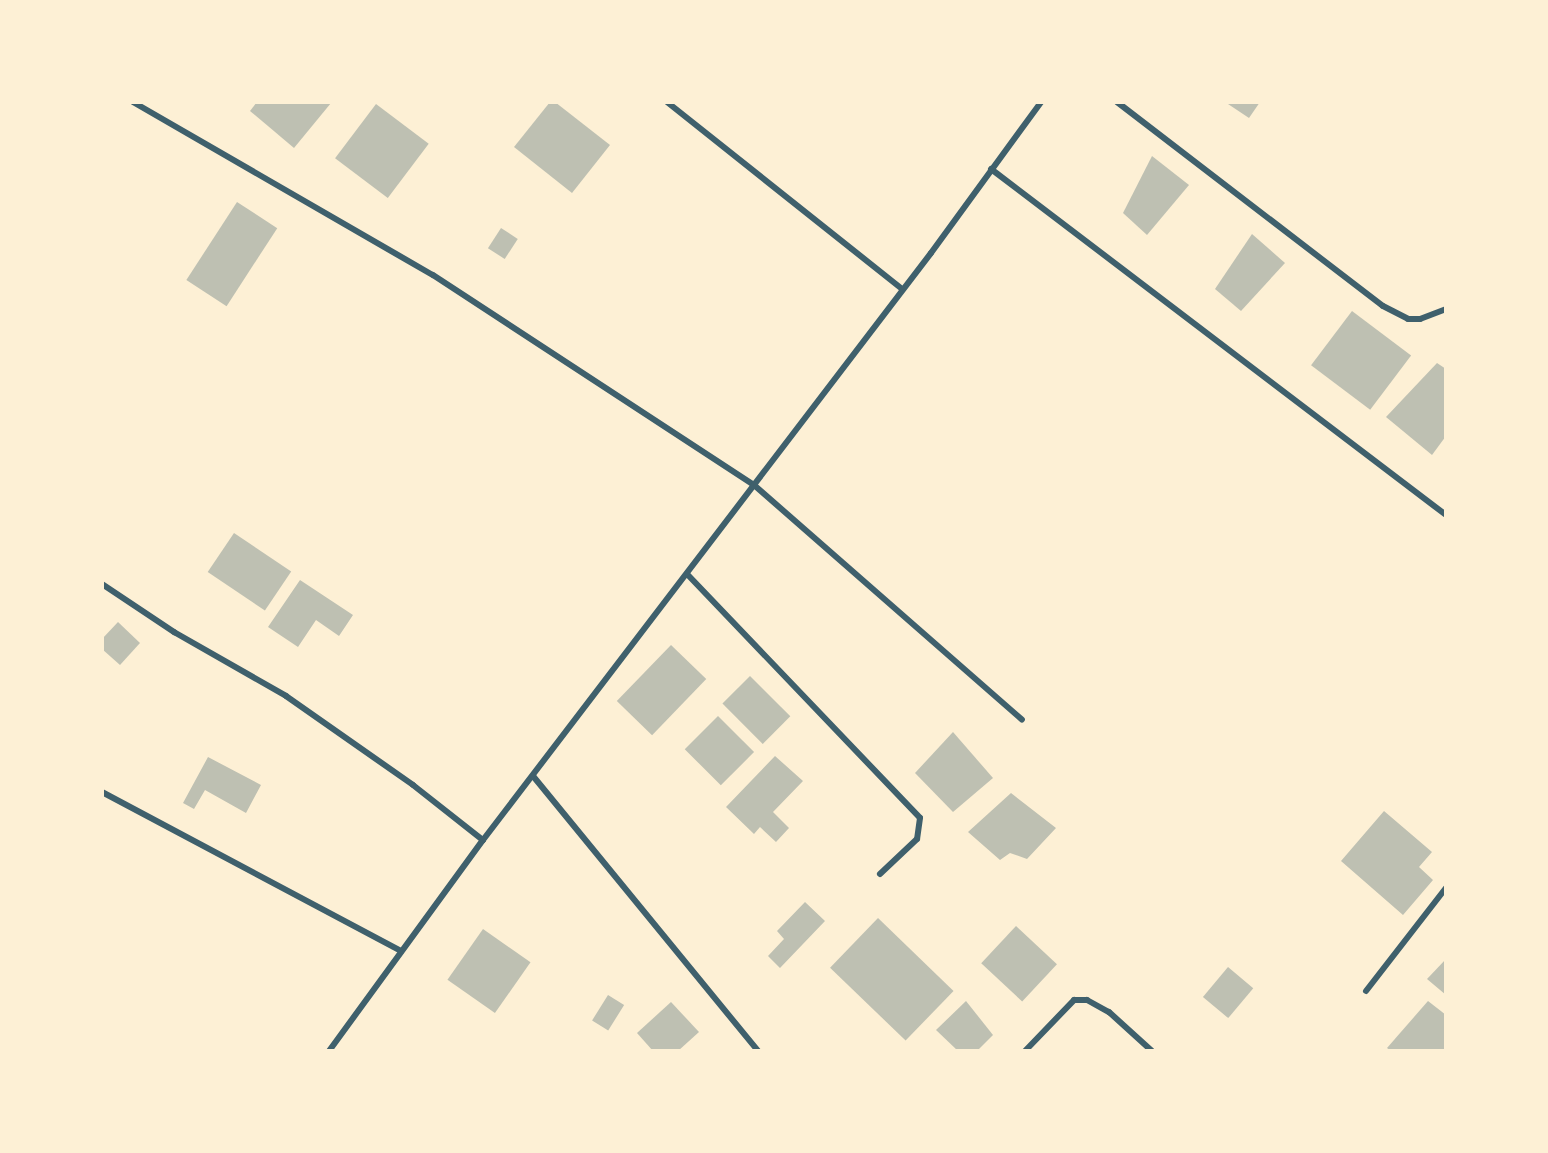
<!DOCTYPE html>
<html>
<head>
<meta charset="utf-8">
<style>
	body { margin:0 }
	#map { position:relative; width:1548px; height:1153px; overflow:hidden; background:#fdf0d5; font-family:Roboto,sans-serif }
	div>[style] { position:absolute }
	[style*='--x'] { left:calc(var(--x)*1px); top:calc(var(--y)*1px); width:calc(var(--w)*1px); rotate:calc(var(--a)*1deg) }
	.building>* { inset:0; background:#bec0b2; transform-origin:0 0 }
	.minor>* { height:6px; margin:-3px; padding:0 3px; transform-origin:3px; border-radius:3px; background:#3f606c }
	span { translate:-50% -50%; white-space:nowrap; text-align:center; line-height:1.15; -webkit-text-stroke:5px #fdf0d5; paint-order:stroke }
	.frame { position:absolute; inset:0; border:104px solid #fdf0d5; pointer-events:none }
</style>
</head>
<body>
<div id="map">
	<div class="building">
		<i style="clip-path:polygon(257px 102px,329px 102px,331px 103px,294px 148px,250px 111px)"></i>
		<i style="clip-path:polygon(550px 102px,555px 102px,610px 145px,572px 193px,514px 147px)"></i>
		<i style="clip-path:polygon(1225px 102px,1260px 102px,1249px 118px)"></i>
		<i style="left:376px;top:104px;width:66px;height:68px;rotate:37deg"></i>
		<i style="clip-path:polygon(1152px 156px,1189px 185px,1147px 235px,1123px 213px)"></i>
		<i style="left:237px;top:202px;width:48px;height:93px;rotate:33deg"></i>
		<i style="left:501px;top:228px;width:20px;height:24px;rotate:33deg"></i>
		<i style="clip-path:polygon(1252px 234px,1285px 263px,1241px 311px,1215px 289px)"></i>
		<i style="left:1352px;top:311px;width:74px;height:68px;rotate:37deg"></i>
		<i style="clip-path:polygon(1437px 363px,1446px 369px,1446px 436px,1432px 455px,1386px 417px)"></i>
		<i style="left:234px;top:533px;width:69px;height:47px;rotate:34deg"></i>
		<i style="clip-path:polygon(300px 580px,353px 615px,339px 636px,316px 620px,298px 647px,268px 627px)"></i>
		<i style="clip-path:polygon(118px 622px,140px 643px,120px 665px,102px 649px,102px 639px)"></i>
		<i style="left:671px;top:645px;width:49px;height:78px;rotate:44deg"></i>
		<i style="left:750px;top:676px;width:57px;height:39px;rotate:45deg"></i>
		<i style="left:718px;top:716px;width:51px;height:47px;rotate:45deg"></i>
		<i style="clip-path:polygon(953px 732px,993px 778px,953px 812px,915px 773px)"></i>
		<i style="clip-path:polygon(775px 756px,803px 781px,773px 812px,789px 828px,776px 842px,760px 827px,754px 834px,726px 807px)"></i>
		<i style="clip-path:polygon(208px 757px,261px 785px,246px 813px,205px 790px,194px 809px,183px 803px)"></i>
		<i style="clip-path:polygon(1011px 793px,1056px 828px,1027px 859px,1010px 853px,1000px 860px,968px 832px)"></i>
		<i style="clip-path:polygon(1384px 811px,1432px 852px,1419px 867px,1433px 880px,1403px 915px,1341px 861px)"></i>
		<i style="clip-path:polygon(805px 902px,825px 921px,780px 968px,768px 956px,784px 939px,777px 931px)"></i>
		<i style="left:878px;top:918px;width:105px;height:69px;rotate:44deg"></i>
		<i style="left:1016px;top:926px;width:56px;height:51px;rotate:43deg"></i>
		<i style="left:483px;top:929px;width:58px;height:62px;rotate:35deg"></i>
		<i style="clip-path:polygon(1446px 959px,1446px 995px,1427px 979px)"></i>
		<i style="left:1228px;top:967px;width:33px;height:39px;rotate:40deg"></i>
		<i style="left:608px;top:995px;width:19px;height:30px;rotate:32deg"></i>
		<i style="clip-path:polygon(966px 1001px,993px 1035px,977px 1051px,958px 1051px,936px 1030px)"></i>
		<i style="clip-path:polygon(1428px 1001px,1446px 1015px,1446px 1051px,1391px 1051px,1387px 1048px)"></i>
		<i style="clip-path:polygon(671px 1002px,699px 1032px,678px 1051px,653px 1051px,637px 1033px)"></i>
	</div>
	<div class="minor">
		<i style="--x:133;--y:102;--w:346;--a:30"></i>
		<i style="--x:433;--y:275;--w:384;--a:33.2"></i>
		<i style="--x:754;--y:485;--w:356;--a:41.2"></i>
		<i style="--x:667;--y:102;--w:300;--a:38.5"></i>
		<i style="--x:1117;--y:102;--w:335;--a:37.5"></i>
		<i style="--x:1383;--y:306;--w:28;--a:27"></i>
		<i style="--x:1408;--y:319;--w:12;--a:0"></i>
		<i style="--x:1420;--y:319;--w:28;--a:-21"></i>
		<i style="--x:991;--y:169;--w:572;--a:37.25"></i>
		<i style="--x:687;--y:574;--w:337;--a:46.3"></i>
		<i style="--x:920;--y:818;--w:21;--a:98"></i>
		<i style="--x:917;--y:839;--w:51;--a:136.6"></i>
		<i style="--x:102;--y:584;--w:87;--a:33.7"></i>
		<i style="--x:174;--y:632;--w:129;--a:29.7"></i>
		<i style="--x:286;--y:696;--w:155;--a:35"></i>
		<i style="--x:413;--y:785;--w:89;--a:38.2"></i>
		<i style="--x:533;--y:776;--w:355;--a:50.7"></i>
		<i style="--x:102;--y:792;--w:339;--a:28"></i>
		<i style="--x:1366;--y:991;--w:130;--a:-52.2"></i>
		<i style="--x:329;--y:1051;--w:261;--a:-53.9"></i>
		<i style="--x:483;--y:840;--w:738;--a:-52.65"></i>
		<i style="--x:931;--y:253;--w:187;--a:-53.9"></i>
		<i style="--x:1025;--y:1051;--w:71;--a:-46.1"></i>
		<i style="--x:1074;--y:1000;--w:13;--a:0"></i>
		<i style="--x:1087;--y:1000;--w:25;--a:29"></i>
		<i style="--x:1109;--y:1012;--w:58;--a:42.2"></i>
	</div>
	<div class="frame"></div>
</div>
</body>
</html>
